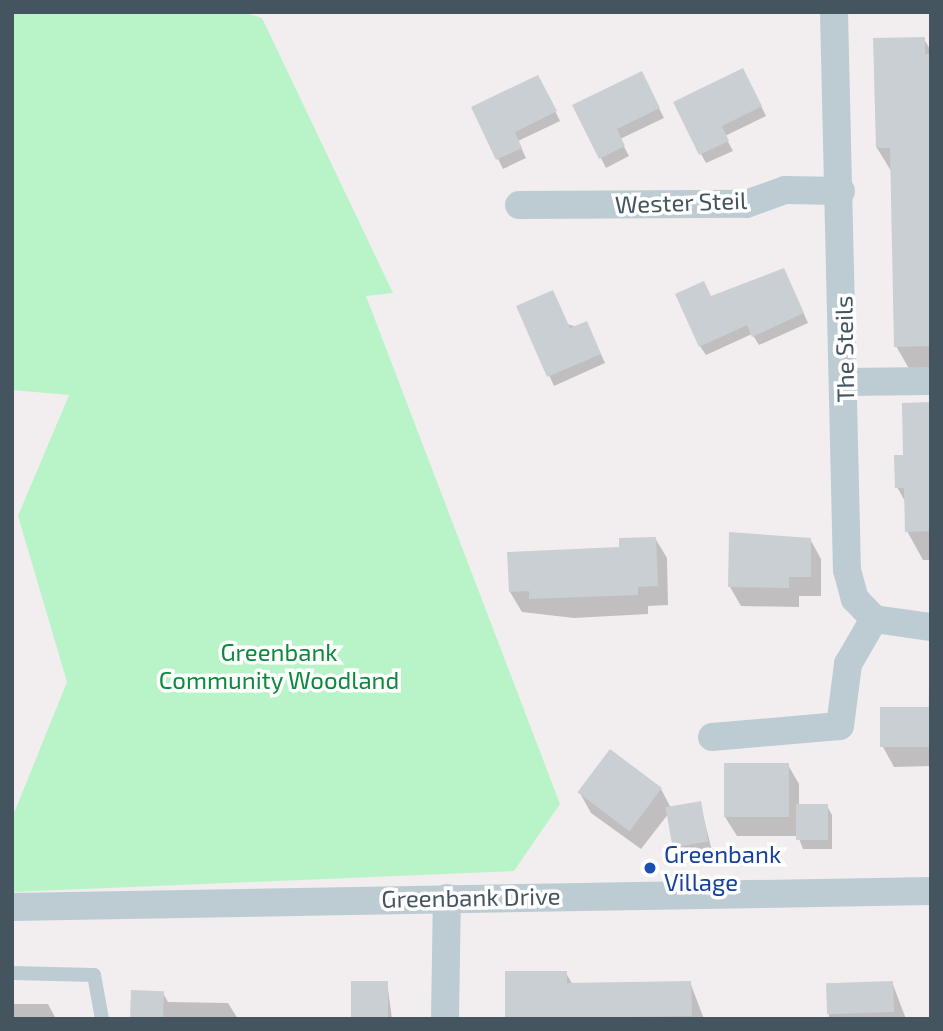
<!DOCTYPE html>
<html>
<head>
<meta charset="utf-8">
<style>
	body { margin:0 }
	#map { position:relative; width:943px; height:1031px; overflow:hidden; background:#f2eeef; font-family:"Exo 2",sans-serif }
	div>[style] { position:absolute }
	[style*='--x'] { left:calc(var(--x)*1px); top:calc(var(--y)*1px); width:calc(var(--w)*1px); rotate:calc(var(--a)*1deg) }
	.green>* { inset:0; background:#b8f4c8 }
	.shadow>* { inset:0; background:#0003 }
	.building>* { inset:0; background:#cacfd4; transform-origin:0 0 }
	.service>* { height:14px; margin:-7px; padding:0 7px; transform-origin:7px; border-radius:7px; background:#bdccd3 }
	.minor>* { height:28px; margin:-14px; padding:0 14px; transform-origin:14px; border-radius:14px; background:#bdccd3 }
	.dots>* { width:19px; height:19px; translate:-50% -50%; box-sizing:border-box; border:4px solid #fff; border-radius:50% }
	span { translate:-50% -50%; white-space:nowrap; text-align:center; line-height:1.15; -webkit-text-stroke:7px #fff; paint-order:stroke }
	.street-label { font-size:24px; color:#44555f }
	.park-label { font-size:24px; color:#0c893b }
	.transit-label { font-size:24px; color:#164399 }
	.left { translate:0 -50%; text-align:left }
	.frame { position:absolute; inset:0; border:14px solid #44555f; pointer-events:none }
</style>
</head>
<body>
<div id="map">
	<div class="green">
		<i style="clip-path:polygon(12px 12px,243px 12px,262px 18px,393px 293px,366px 296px,560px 804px,514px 871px,12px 892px,12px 818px,67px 682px,18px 516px,69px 395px,12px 390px)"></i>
	</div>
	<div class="shadow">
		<i style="clip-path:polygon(924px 39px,931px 51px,931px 378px,915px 379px,896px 346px,893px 174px,877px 148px)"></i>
		<i style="clip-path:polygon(748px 79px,766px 116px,725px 136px,733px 151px,706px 163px,701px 154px)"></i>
		<i style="clip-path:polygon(646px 82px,664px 118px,620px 139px,629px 156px,606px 168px,574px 105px)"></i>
		<i style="clip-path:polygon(543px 86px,560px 121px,518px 141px,526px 158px,503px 169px,473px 108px)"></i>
		<i style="clip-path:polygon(788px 279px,808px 323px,759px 345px,752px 334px,706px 355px,700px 346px)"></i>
		<i style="clip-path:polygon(518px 307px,591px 332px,605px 363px,554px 386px)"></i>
		<i style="clip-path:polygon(931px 404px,931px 560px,923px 560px,907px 531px,906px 503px,897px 487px)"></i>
		<i style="clip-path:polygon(655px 538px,667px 558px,668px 605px,648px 606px,648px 614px,574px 618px,522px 612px,510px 592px)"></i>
		<i style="clip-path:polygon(810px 539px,821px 559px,821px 596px,799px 596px,799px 607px,741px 606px,730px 587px)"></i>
		<i style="clip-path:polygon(928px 691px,931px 766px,894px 767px,883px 747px,929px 709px)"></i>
		<i style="clip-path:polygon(788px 765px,799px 784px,799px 806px,827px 806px,832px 815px,832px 849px,803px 849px,798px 836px,737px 836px,725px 817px)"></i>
		<i style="clip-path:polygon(661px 789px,671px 808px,700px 803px,712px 851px,680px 856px,669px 813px,641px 849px,591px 813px,580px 793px)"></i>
		<i style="clip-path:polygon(566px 973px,573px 985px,690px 982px,704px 1019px,506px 1019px)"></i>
		<i style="clip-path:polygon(387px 982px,392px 1019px,353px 1019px)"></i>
		<i style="clip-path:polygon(892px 982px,906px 1019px,829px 1019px,828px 984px)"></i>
		<i style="clip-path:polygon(163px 993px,168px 1002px,228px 1003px,238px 1019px,133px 1019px)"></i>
		<i style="clip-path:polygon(12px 1004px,48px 1004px,56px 1019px,12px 1019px)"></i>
	</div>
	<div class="building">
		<i style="clip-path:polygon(925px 37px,925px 54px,931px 54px,931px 346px,894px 347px,890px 148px,876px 148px,873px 38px)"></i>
		<i style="clip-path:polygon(743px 68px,762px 106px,722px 126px,729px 141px,699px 155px,673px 102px)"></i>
		<i style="clip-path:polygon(642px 71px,660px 108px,617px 129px,625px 146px,599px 159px,572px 105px)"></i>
		<i style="clip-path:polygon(538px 75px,557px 111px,515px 132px,522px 148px,496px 160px,471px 107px)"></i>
		<i style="clip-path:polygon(784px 268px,804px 313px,752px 337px,747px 325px,699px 347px,675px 294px,704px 281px,711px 296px)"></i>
		<i style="clip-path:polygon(553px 290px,570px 328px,587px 321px,601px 354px,547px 377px,516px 306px)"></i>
		<i style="clip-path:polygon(931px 402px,931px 531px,905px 532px,904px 488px,895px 488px,894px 455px,903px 455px,902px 403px)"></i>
		<i style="clip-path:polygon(729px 532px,811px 538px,811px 577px,789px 577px,789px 588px,728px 587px)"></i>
		<i style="clip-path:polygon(656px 537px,658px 586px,638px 587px,638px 595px,529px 599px,529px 591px,509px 592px,507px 552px,619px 547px,619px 538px)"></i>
		<i style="left:931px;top:707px;width:40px;height:51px;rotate:90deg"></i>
		<i style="left:610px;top:749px;width:65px;height:54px;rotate:37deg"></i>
		<i style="left:724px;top:763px;width:65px;height:54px"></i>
		<i style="left:701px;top:801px;width:41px;height:36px;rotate:80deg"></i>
		<i style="left:828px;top:804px;width:36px;height:32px;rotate:90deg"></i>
		<i style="clip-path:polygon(505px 971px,567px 971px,567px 983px,691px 981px,692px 1016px,505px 1019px)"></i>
		<i style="left:351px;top:981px;width:37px;height:38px"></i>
		<i style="left:893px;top:981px;width:31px;height:67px;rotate:88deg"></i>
		<i style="left:131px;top:990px;width:33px;height:29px;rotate:2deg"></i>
	</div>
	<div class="service">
		<i style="--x:12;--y:973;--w:82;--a:1.4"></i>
		<i style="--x:94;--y:975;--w:45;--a:79.7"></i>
	</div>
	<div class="minor">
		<i style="--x:834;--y:12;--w:558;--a:88.67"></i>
		<i style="--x:847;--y:570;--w:30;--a:75"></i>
		<i style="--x:855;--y:599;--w:28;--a:46"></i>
		<i style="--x:874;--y:619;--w:58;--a:8"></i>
		<i style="--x:519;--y:205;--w:227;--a:-0.3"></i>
		<i style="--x:746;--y:204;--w:41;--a:-19.7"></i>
		<i style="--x:785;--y:190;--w:56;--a:1"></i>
		<i style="--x:844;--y:382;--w:87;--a:-0.7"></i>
		<i style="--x:712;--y:737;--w:128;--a:-4.9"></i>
		<i style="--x:840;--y:726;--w:63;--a:-82.6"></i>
		<i style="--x:848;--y:664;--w:52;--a:-60"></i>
		<i style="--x:12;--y:907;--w:919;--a:-1"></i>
		<i style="--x:445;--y:1019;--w:121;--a:-89.1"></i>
	</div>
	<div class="dots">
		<i style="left:650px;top:868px;background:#1a4fb4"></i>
	</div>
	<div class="street-label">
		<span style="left:681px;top:202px;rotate:-2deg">Wester Steil</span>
		<span style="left:844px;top:349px;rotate:-91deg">The Steils</span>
		<span style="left:471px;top:897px;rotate:-1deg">Greenbank Drive</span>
	</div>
	<div class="park-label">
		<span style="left:279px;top:666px">Greenbank<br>Community Woodland</span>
	</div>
	<div class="transit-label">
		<span class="left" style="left:664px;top:868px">Greenbank<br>Village</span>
	</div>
	<div class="frame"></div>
</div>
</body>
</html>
